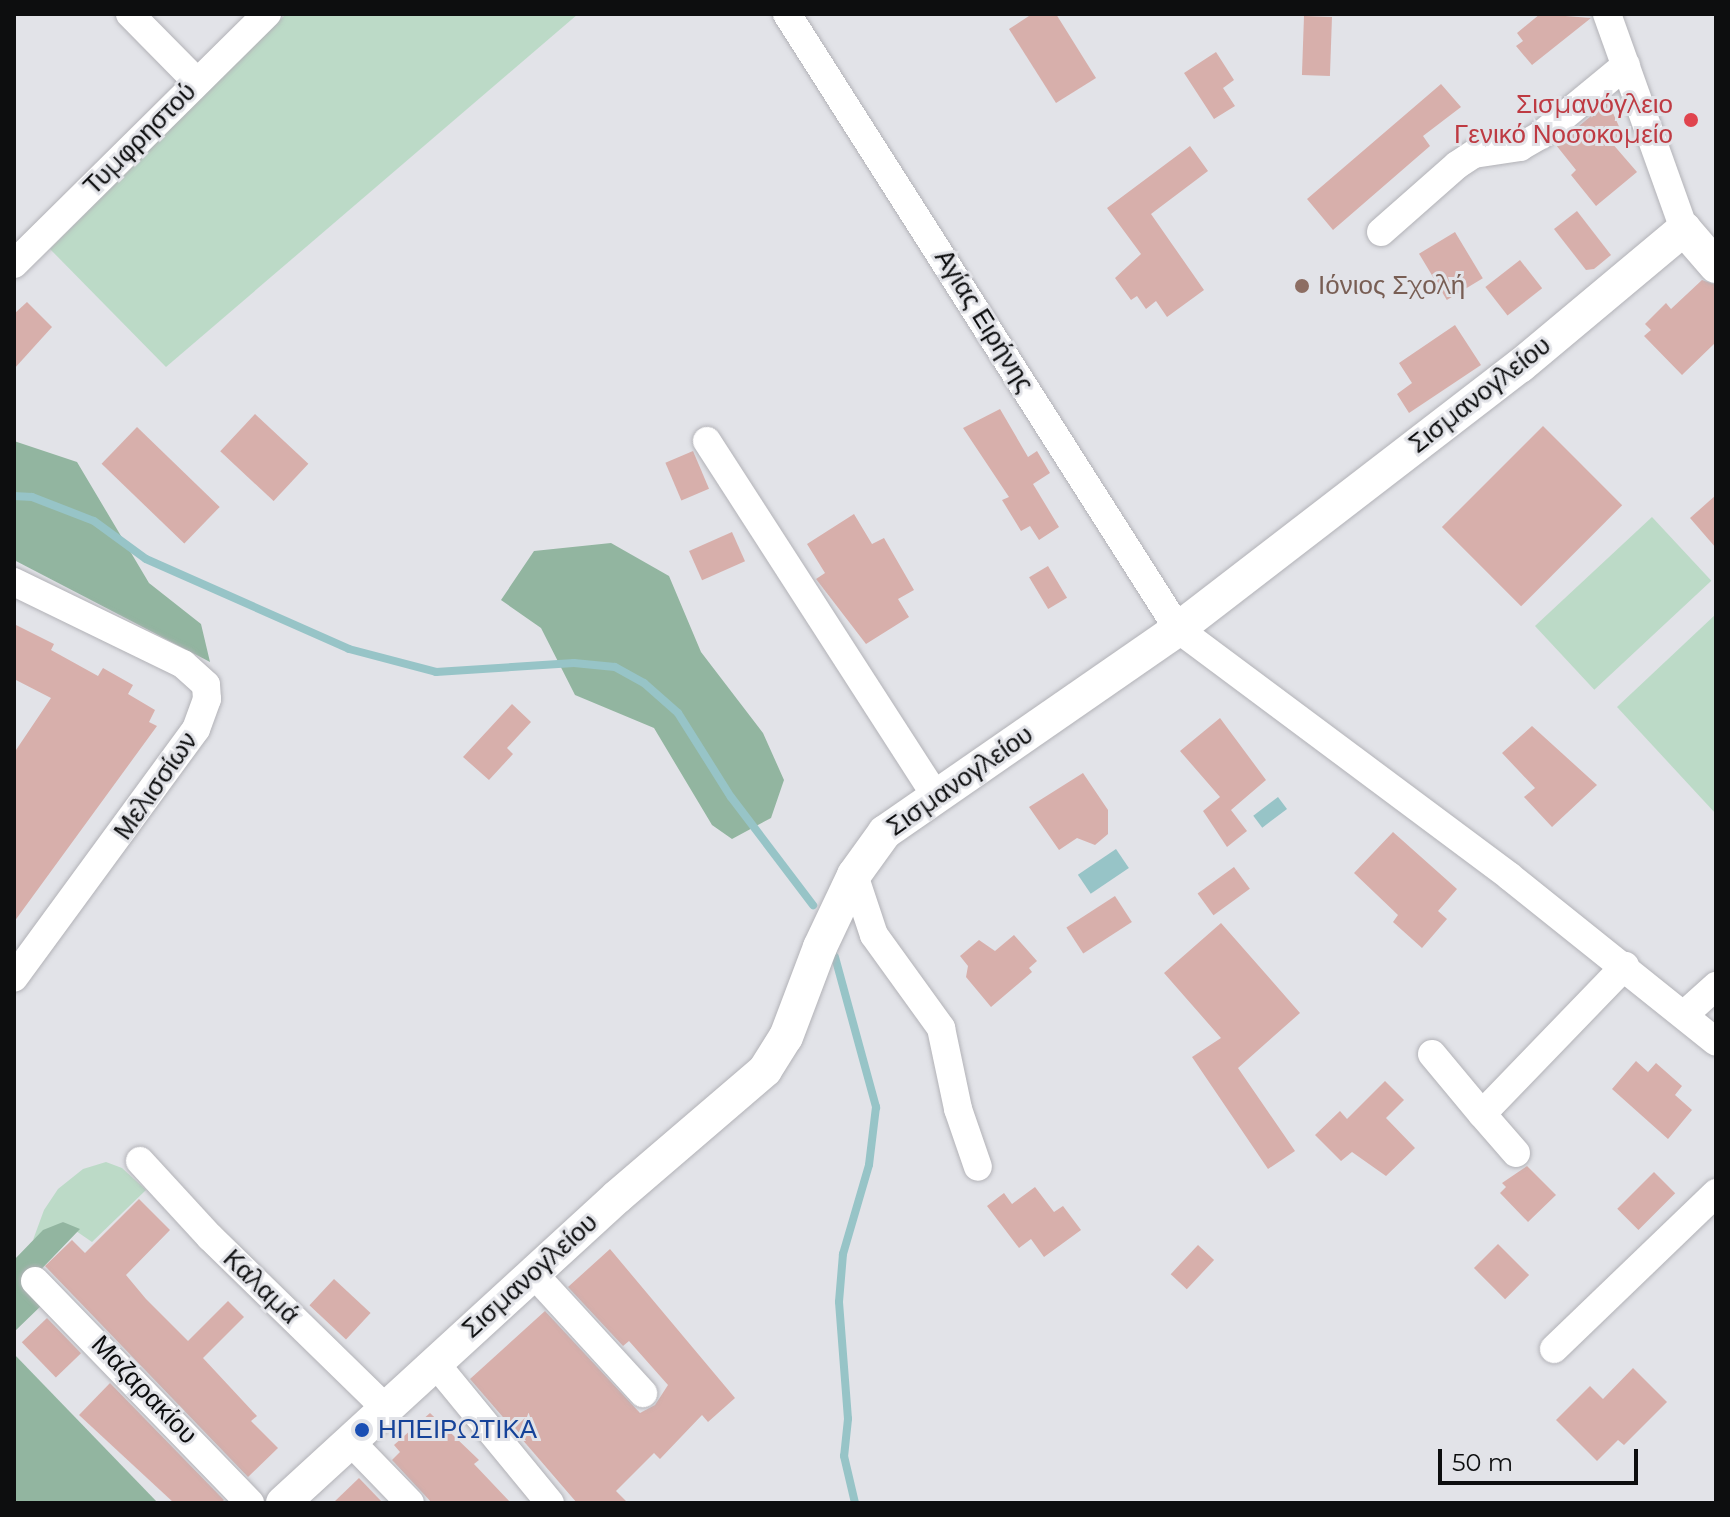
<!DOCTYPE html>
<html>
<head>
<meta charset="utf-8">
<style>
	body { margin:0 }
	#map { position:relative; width:1730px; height:1517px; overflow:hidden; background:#e2e3e8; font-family:Montserrat,sans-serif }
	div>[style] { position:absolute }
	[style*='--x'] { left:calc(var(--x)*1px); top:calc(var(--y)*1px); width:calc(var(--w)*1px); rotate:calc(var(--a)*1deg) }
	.green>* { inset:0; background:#bcdac7; transform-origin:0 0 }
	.forest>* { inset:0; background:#92b5a0 }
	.water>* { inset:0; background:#97c4c7; transform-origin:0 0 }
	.stream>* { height:8px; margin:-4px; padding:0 4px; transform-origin:4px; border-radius:4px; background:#97c4c7 }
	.building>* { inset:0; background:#d7afab; transform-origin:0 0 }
	.roads { filter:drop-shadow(0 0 2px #b2b2b7) drop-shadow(0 0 2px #b2b2b7) }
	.minor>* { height:28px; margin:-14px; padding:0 14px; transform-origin:14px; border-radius:14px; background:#fff }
	.tertiary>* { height:34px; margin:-17px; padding:0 17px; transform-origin:17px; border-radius:17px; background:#fff }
	.dots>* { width:22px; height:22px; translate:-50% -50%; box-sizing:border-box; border:4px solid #e2e3e8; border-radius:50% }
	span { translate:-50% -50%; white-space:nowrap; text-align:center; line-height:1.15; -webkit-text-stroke:6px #e2e3e8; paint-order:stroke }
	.health-label { font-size:26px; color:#be3a42 }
	.right { translate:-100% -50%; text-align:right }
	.street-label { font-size:26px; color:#0d0e0f }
	.education-label { font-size:26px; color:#785e54 }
	.left { translate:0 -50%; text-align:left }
	.transit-label { font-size:26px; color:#164399 }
	.frame { position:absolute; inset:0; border:16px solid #0d0e0f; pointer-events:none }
	.scale { position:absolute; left:1438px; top:1449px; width:200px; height:36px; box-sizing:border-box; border:4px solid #0d0e0f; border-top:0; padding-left:10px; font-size:24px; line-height:28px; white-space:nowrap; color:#0d0e0f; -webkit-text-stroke:6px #e2e3e8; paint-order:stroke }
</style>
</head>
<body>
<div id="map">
	<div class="green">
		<i style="clip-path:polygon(286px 14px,578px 14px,166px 367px,50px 249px)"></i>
		<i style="left:1652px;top:517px;width:87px;height:160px;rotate:47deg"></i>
		<i style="clip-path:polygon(1716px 614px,1716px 814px,1617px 707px)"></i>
		<i style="clip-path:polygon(106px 1162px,122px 1168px,146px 1190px,92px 1242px,63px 1222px,33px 1240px,44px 1210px,58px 1189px,83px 1169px)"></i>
	</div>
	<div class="forest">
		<i style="clip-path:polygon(14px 441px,77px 462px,149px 583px,201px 624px,210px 662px,14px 560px)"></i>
		<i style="clip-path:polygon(611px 543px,669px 576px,701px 652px,763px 733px,784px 780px,771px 818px,732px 839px,712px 825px,654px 728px,575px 695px,541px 628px,501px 600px,534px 551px)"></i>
		<i style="clip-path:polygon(63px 1222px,80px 1229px,28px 1283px,45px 1302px,14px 1332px,14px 1260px,43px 1230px)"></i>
		<i style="clip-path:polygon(14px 1354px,158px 1503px,14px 1503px)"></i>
	</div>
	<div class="water">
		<i style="left:1278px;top:797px;width:15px;height:31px;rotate:53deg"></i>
		<i style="left:1116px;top:849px;width:23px;height:46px;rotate:56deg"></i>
	</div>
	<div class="stream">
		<i style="--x:14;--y:496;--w:18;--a:3"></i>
		<i style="--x:32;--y:497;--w:66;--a:21.2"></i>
		<i style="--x:94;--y:521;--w:64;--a:36.2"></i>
		<i style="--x:146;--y:559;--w:222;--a:23.9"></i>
		<i style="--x:349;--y:649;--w:90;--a:14.8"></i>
		<i style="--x:436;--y:672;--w:138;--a:-3.7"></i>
		<i style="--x:574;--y:663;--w:41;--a:5.6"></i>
		<i style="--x:615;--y:667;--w:33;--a:29"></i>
		<i style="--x:644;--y:683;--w:45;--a:41.4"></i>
		<i style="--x:678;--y:713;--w:99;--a:57.8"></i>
		<i style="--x:731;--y:797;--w:136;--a:52.8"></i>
		<i style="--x:835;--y:957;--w:156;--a:74.7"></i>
		<i style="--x:876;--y:1107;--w:58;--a:96.9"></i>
		<i style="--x:869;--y:1165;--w:93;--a:106.3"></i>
		<i style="--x:843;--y:1254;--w:48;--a:94.8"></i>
		<i style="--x:839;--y:1302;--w:117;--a:85.6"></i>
		<i style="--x:848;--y:1419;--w:37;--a:96"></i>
		<i style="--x:844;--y:1456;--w:48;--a:76.8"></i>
	</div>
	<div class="building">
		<i style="clip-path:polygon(1032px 14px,1056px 14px,1096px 78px,1056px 103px,1009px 29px)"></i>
		<i style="clip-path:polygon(1540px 14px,1591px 18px,1532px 65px,1516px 46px,1523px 41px,1517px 33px)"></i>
		<i style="left:1304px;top:16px;width:28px;height:59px;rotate:2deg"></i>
		<i style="clip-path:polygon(1216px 52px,1234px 80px,1223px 88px,1235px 106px,1214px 119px,1184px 73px)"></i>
		<i style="clip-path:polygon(1441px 84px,1461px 107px,1423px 136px,1430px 146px,1333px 230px,1307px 199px)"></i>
		<i style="clip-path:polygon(1608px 102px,1622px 133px,1611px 142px,1637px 172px,1596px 206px,1571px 175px,1576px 170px,1556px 145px)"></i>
		<i style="clip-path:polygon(1190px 146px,1208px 171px,1151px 214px,1204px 290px,1167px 317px,1156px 301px,1146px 309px,1137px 296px,1131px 300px,1115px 278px,1141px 254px,1107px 208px)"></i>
		<i style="clip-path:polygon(1577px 211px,1611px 255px,1594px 269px,1586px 270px,1554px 229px)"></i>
		<i style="left:1455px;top:232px;width:54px;height:42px;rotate:59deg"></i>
		<i style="left:1520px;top:260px;width:36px;height:44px;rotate:52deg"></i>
		<i style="clip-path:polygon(1702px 280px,1716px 285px,1716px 342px,1682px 375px,1644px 336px,1651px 330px,1645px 324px,1666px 303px,1671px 309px)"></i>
		<i style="clip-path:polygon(27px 302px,52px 327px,14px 369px,14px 314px)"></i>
		<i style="clip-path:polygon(1455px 325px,1481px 365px,1409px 413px,1397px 394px,1412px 383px,1399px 363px)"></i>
		<i style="clip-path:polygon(1000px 409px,1028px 457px,1037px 451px,1050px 473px,1033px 484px,1059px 527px,1039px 540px,1030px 526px,1021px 531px,1002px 500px,1009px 497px,963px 428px)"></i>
		<i style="left:255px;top:414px;width:73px;height:51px;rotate:43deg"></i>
		<i style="left:1543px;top:426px;width:112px;height:143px;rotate:45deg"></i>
		<i style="left:137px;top:427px;width:115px;height:51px;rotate:44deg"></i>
		<i style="left:693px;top:451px;width:41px;height:30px;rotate:67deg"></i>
		<i style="clip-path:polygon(1716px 495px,1716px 548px,1690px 518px)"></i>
		<i style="clip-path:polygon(854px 514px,872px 544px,884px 538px,914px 590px,898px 599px,909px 617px,866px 644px,816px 579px,825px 573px,807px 544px)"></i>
		<i style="left:732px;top:532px;width:32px;height:47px;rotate:66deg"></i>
		<i style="left:1048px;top:566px;width:37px;height:22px;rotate:59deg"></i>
		<i style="clip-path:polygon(14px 624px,54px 644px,51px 650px,98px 676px,103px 668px,133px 685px,128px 694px,155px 710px,149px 722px,157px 726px,14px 922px,14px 753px,51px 698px,14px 679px)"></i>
		<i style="clip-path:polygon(512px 704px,531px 722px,507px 748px,513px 754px,489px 780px,463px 757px)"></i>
		<i style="clip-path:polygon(1220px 718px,1266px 780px,1231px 810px,1247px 831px,1227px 847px,1203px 811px,1220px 797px,1180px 751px)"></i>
		<i style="clip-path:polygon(1532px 726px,1597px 785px,1552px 827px,1524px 797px,1535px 788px,1502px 753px)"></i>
		<i style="clip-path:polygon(1083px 773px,1108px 810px,1108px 834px,1095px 845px,1077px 838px,1059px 850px,1029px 807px)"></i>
		<i style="clip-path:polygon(1393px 832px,1457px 889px,1438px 911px,1447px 919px,1422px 948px,1393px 922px,1398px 915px,1354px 873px)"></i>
		<i style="left:1234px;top:867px;width:27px;height:45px;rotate:54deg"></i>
		<i style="left:1115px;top:896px;width:31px;height:58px;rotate:57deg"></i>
		<i style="clip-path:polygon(1221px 923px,1300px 1013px,1238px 1068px,1295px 1151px,1268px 1169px,1192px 1057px,1221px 1038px,1164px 973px)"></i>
		<i style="clip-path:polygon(1014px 935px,1037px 961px,1029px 968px,1032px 972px,991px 1007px,966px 977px,968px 966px,960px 956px,979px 940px,995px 951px)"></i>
		<i style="clip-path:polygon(1636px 1061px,1648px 1072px,1656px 1063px,1682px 1086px,1675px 1095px,1692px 1110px,1668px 1139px,1612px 1089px)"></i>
		<i style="clip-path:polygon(1385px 1081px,1404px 1100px,1386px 1118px,1415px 1148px,1386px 1176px,1352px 1152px,1341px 1161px,1315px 1135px,1340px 1111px,1347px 1119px)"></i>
		<i style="clip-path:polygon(1527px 1166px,1556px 1195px,1528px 1222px,1500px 1193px,1506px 1187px,1502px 1183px)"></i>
		<i style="left:1654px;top:1172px;width:30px;height:52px;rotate:45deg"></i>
		<i style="clip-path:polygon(1035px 1187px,1054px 1212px,1063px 1206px,1081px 1230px,1044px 1257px,1031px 1239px,1019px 1248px,987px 1206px,1004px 1193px,1012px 1204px)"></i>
		<i style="clip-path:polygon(139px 1199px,170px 1230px,126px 1275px,146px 1299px,188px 1341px,228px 1301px,244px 1317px,203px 1358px,257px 1416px,251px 1421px,278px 1448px,248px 1477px,45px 1266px,72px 1240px,85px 1253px)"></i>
		<i style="left:1498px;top:1244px;width:44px;height:34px;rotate:45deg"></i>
		<i style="left:1198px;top:1245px;width:22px;height:40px;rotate:43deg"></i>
		<i style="clip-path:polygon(610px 1249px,735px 1398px,708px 1422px,702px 1415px,660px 1459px,654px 1453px,616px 1491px,628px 1503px,577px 1503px,470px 1379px,545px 1311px,640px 1413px,655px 1405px,668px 1385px,629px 1341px,623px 1346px,568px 1287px)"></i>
		<i style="left:334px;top:1279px;width:50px;height:36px;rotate:43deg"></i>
		<i style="left:47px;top:1318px;width:49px;height:35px;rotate:46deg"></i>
		<i style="clip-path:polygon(1633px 1368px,1667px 1402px,1624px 1445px,1618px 1440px,1597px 1461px,1556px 1420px,1590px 1386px,1603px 1399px)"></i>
		<i style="clip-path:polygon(110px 1383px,224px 1500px,221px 1503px,174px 1503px,79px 1415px)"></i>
		<i style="clip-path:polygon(430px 1413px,479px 1460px,474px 1464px,511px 1503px,432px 1503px,392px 1460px,400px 1452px,394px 1445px)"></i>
		<i style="clip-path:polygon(359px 1478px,383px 1503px,333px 1503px)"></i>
	</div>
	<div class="roads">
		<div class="minor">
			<i style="--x:130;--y:14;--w:95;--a:45.4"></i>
			<i style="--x:787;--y:14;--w:729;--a:57.55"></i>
			<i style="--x:1178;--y:629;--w:413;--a:36.7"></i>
			<i style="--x:1509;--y:876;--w:265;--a:38.7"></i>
			<i style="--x:1607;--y:14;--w:228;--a:70.3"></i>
			<i style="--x:1381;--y:232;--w:101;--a:-41.4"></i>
			<i style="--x:1457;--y:165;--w:20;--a:-33"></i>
			<i style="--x:1474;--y:154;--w:47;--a:-8.7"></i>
			<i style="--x:1520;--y:147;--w:24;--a:-30"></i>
			<i style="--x:1541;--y:135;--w:110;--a:-39.5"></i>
			<i style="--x:14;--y:264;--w:356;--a:-44.7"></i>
			<i style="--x:707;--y:441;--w:422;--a:57.2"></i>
			<i style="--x:14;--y:582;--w:188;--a:25.9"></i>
			<i style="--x:183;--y:664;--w:31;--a:42"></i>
			<i style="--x:206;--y:685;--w:14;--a:86"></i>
			<i style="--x:207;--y:699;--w:32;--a:110"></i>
			<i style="--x:196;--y:729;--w:308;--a:126.2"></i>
			<i style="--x:854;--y:875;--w:63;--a:71.6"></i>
			<i style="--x:874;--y:935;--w:115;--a:54.2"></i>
			<i style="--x:941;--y:1028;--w:83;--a:78.1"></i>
			<i style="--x:958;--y:1109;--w:61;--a:71"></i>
			<i style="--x:1685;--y:1014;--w:42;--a:-42.1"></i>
			<i style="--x:1432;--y:1054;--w:78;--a:50.2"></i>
			<i style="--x:1516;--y:1153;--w:52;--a:-131.1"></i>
			<i style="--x:1482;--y:1114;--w:206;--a:-46"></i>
			<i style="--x:140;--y:1161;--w:103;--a:47.4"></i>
			<i style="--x:210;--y:1237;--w:246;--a:44.3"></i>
			<i style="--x:533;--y:1273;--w:163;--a:47.5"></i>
			<i style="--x:35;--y:1281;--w:309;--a:45.9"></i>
			<i style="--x:1554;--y:1349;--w:225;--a:-43.9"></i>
			<i style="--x:435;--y:1363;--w:181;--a:50.6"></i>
			<i style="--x:350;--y:1441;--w:86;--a:45.9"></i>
		</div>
		<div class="tertiary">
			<i style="--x:283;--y:1503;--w:453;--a:-42.5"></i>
			<i style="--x:617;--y:1197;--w:195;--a:-40.6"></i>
			<i style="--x:765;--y:1070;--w:39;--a:-58"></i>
			<i style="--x:786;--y:1037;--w:96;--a:-69.3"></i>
			<i style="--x:820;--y:947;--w:80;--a:-64.7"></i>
			<i style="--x:854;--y:875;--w:53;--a:-54.2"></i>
			<i style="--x:885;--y:832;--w:356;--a:-34.7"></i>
			<i style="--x:1178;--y:629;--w:431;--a:-37.6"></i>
			<i style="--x:1520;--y:366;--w:214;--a:-39.9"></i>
			<i style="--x:1684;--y:229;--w:49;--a:49.1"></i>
		</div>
	</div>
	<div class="dots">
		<i style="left:1691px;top:120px;background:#e0444e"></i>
		<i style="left:1302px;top:286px;background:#8d6e63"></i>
		<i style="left:362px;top:1430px;background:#1a4fb4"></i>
	</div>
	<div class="health-label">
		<span class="right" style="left:1673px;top:120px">Σισμανόγλειο<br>Γενικό Νοσοκομείο</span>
	</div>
	<div class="street-label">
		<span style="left:140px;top:139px;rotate:-45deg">Τυμφρηστού</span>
		<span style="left:984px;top:321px;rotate:58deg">Αγίας Ειρήνης</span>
		<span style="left:1480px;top:395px;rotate:-38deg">Σισμανογλείου</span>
		<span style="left:960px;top:781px;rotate:-35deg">Σισμανογλείου</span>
		<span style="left:156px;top:786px;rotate:-55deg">Μελισσίων</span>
		<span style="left:530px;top:1276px;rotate:-42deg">Σισμανογλείου</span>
		<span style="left:261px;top:1287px;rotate:44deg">Καλαμά</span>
		<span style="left:144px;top:1390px;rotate:46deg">Μαζαρακίου</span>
	</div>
	<div class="education-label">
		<span class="left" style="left:1318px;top:286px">Ιόνιος Σχολή</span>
	</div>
	<div class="transit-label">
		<span class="left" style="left:378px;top:1430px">ΗΠΕΙΡΩΤΙΚΑ</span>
	</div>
	<div class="frame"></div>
	<div class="scale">50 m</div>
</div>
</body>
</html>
